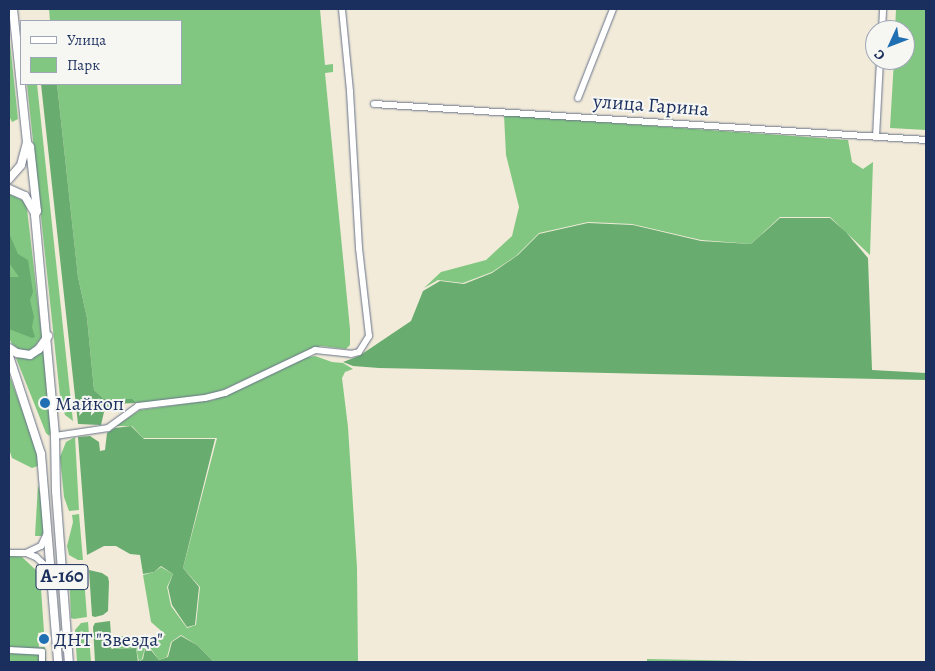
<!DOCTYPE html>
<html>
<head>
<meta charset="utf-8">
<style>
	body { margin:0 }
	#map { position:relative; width:935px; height:671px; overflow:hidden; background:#f2ebd9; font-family:Alegreya,serif }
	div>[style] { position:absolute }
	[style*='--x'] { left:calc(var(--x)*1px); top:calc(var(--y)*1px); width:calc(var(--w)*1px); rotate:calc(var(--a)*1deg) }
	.green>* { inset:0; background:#82c781 }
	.forest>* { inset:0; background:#69ac6f }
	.roads { filter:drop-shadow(0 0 1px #667189) drop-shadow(0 0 1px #667189) }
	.minor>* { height:6px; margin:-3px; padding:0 3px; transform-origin:3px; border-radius:3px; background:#fff }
	.major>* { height:8px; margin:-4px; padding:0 4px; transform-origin:4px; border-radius:4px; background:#fff }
	.dots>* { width:14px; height:14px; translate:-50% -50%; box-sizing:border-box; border:2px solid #f6f6f2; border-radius:50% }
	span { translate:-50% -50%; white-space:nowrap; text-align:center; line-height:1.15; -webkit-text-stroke:4px #f6f6f2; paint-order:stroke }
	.shield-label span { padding:1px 4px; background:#f6f6f2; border:1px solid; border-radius:4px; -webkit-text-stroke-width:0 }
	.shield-label { font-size:19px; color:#1b2f5e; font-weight:700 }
	.street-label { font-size:20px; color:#1b2f5e }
	.poi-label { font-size:20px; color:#1b2f5e }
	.left { translate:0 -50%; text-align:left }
	.frame { position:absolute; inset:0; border:10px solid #1b2f5e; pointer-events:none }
	.legend { position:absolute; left:20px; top:20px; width:162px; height:65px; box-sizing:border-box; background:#f6f6f2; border:1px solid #9ea6b7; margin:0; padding:6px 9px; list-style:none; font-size:15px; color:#1b2f5e }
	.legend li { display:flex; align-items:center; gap:10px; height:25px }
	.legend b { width:25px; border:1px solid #9ea6b7 }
	.north { position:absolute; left:865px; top:20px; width:50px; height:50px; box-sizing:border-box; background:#f6f6f2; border:1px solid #9ea6b7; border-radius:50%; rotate:227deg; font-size:14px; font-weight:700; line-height:20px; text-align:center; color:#1b2f5e }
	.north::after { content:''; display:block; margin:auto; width:18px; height:22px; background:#1f6fb2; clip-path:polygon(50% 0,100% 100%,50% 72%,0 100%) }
</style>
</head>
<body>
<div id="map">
	<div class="green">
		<i style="clip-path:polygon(49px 9px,320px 9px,325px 65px,333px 64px,333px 72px,325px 73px,350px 329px,350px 345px,346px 349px,321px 346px,306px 351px,223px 390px,204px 396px,160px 402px,136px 403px,133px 399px,104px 399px,94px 390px,87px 318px,78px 277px,57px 84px,181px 84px,181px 21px,50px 21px)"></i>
		<i style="clip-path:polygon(896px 9px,926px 9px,926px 130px,890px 128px,894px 60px,905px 60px,905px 30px,895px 30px)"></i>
		<i style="clip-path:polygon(9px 33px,18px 119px,12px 122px,10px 118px,9px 98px)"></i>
		<i style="clip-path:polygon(27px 84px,37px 84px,73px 421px,65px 415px,60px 396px)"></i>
		<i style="clip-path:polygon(504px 115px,848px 140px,852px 162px,863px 169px,873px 162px,870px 255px,830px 217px,780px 217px,751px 244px,701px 240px,632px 224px,588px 222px,539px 233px,516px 256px,492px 272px,463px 283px,438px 280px,424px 288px,441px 272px,486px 260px,512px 236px,519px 207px,506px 155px)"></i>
		<i style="clip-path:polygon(9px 194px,24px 201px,27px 209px,42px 337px,31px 351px,21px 351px,12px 344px,9px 338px)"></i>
		<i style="clip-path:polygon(46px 349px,51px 432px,49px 436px,46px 433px,16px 358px,32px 358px)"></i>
		<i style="clip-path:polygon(315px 356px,332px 362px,343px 363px,353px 369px,345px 372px,342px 378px,348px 427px,357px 567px,358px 662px,214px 662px,197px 645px,181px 635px,171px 642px,167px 657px,159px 660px,151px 649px,145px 648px,142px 659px,139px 662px,136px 648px,113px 649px,111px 636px,161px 637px,166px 635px,151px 622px,143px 575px,154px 572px,161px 567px,173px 574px,167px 587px,171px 606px,187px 628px,196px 625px,200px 587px,183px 568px,217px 438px,143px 438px,132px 426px,116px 426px,140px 410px,213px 400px,303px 358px)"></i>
		<i style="clip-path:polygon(9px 374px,39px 456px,38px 466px,32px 468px,12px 458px,9px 449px)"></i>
		<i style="clip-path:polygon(75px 437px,79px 510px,69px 511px,64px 497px,60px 457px,66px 442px)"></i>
		<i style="clip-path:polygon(38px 485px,44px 507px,43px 536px,35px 536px)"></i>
		<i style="clip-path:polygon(79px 514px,83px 560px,78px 560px,69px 555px,67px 546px,73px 522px,72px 515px)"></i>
		<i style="clip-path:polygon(9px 556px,22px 557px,40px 574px,44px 632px,38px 633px,39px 647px,45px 647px,46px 662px,9px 662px)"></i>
		<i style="clip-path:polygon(83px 565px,87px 617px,74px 619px,71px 618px,69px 570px,71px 566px)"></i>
		<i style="clip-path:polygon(88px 622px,91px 662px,77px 662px,75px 630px,81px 623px)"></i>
		<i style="clip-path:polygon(647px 659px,800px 662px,647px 662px)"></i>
	</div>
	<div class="forest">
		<i style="clip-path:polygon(41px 84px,57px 84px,78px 277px,87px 318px,94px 390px,104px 399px,133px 399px,136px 403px,114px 404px,104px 412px,101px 425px,78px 424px)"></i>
		<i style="clip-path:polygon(780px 218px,830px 218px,846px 232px,868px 258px,872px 370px,926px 373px,926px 380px,379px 368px,353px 366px,343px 362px,359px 356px,411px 321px,423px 291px,440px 281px,464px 284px,492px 273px,518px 255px,539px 234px,588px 223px,633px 225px,701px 241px,751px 244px)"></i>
		<i style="clip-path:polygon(9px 233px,18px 254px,28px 260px,33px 292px,30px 300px,34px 317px,32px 327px,35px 337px,32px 338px,9px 329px,9px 277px,19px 277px,9px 263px)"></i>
		<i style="clip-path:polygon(131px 426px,144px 439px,215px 439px,183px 568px,199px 587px,195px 625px,187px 627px,172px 605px,168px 587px,173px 574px,161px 566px,154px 572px,143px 574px,140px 555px,130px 554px,116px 546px,104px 546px,87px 555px,78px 437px,90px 436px,99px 442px,100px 451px,105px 450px,107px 433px,115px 428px)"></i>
		<i style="clip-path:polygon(89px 570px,102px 573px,108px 577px,109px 582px,108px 611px,103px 615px,95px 617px,92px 616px)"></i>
		<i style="clip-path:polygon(110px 621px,112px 649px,136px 648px,138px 662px,95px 662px,93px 627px,95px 623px)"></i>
		<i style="clip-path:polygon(181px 636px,197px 645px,214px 662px,139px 662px,143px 659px,145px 649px,150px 649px,159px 660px,168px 657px,172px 642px)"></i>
	</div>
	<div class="roads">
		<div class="minor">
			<i style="--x:882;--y:30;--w:21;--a:-87"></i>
			<i style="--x:578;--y:98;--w:96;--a:-68.5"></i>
			<i style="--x:374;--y:104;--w:553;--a:3.73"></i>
			<i style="--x:876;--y:137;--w:77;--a:-87"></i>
			<i style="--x:55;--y:436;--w:54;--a:-8.6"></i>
			<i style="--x:108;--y:428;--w:37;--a:-36"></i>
			<i style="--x:138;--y:406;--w:67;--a:-6.8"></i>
			<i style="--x:205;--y:398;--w:21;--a:-14"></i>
			<i style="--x:225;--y:393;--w:100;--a:-25.5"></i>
			<i style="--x:315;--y:350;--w:36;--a:6"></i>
			<i style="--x:351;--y:354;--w:8;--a:-14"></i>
			<i style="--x:359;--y:352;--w:19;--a:-58"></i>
			<i style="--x:369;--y:336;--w:89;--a:-96.5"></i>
			<i style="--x:359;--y:248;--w:157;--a:-93.3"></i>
			<i style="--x:350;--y:91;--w:82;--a:-95.6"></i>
			<i style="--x:9;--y:553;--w:17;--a:0"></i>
			<i style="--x:26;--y:553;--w:11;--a:22"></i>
			<i style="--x:36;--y:557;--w:21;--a:43"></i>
			<i style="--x:26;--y:553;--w:17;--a:-25"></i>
			<i style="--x:41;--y:546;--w:14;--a:-65"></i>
			<i style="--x:9;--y:650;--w:33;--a:3"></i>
			<i style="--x:42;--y:652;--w:10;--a:90"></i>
		</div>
		<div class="major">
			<i style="--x:13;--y:9;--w:135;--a:84"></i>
			<i style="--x:27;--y:143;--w:5;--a:53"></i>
			<i style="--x:30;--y:147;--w:64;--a:83.8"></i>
			<i style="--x:37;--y:211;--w:4;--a:117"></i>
			<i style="--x:35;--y:215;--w:222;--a:84.8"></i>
			<i style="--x:55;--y:436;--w:55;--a:89"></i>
			<i style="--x:56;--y:491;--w:171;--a:85.7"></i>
			<i style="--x:9;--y:179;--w:18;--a:-49"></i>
			<i style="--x:21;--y:165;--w:23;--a:-75"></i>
			<i style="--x:9;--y:189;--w:17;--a:24"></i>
			<i style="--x:25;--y:196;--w:20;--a:60"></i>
			<i style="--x:9;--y:348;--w:9;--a:32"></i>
			<i style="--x:17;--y:353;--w:13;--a:9"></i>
			<i style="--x:30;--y:355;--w:11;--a:-34"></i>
			<i style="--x:39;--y:349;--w:16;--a:-55"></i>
			<i style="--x:9;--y:356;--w:103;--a:71.9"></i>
			<i style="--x:41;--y:454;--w:209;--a:85.3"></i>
		</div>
	</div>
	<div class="dots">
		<i style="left:45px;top:403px;background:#1f6fb2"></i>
		<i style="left:44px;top:639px;background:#1f6fb2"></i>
	</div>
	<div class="shield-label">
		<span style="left:62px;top:577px">А-160</span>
	</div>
	<div class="street-label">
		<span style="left:651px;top:105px;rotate:4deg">улица Гарина</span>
	</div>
	<div class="poi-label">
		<span class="left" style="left:55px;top:403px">Майкоп</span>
		<span class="left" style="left:54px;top:639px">ДНТ "Звезда"</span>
	</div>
	<div class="frame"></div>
	<ul class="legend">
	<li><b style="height:6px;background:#fff"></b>Улица</li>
	<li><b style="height:14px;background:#82c781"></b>Парк</li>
	</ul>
	<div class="north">С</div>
</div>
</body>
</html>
